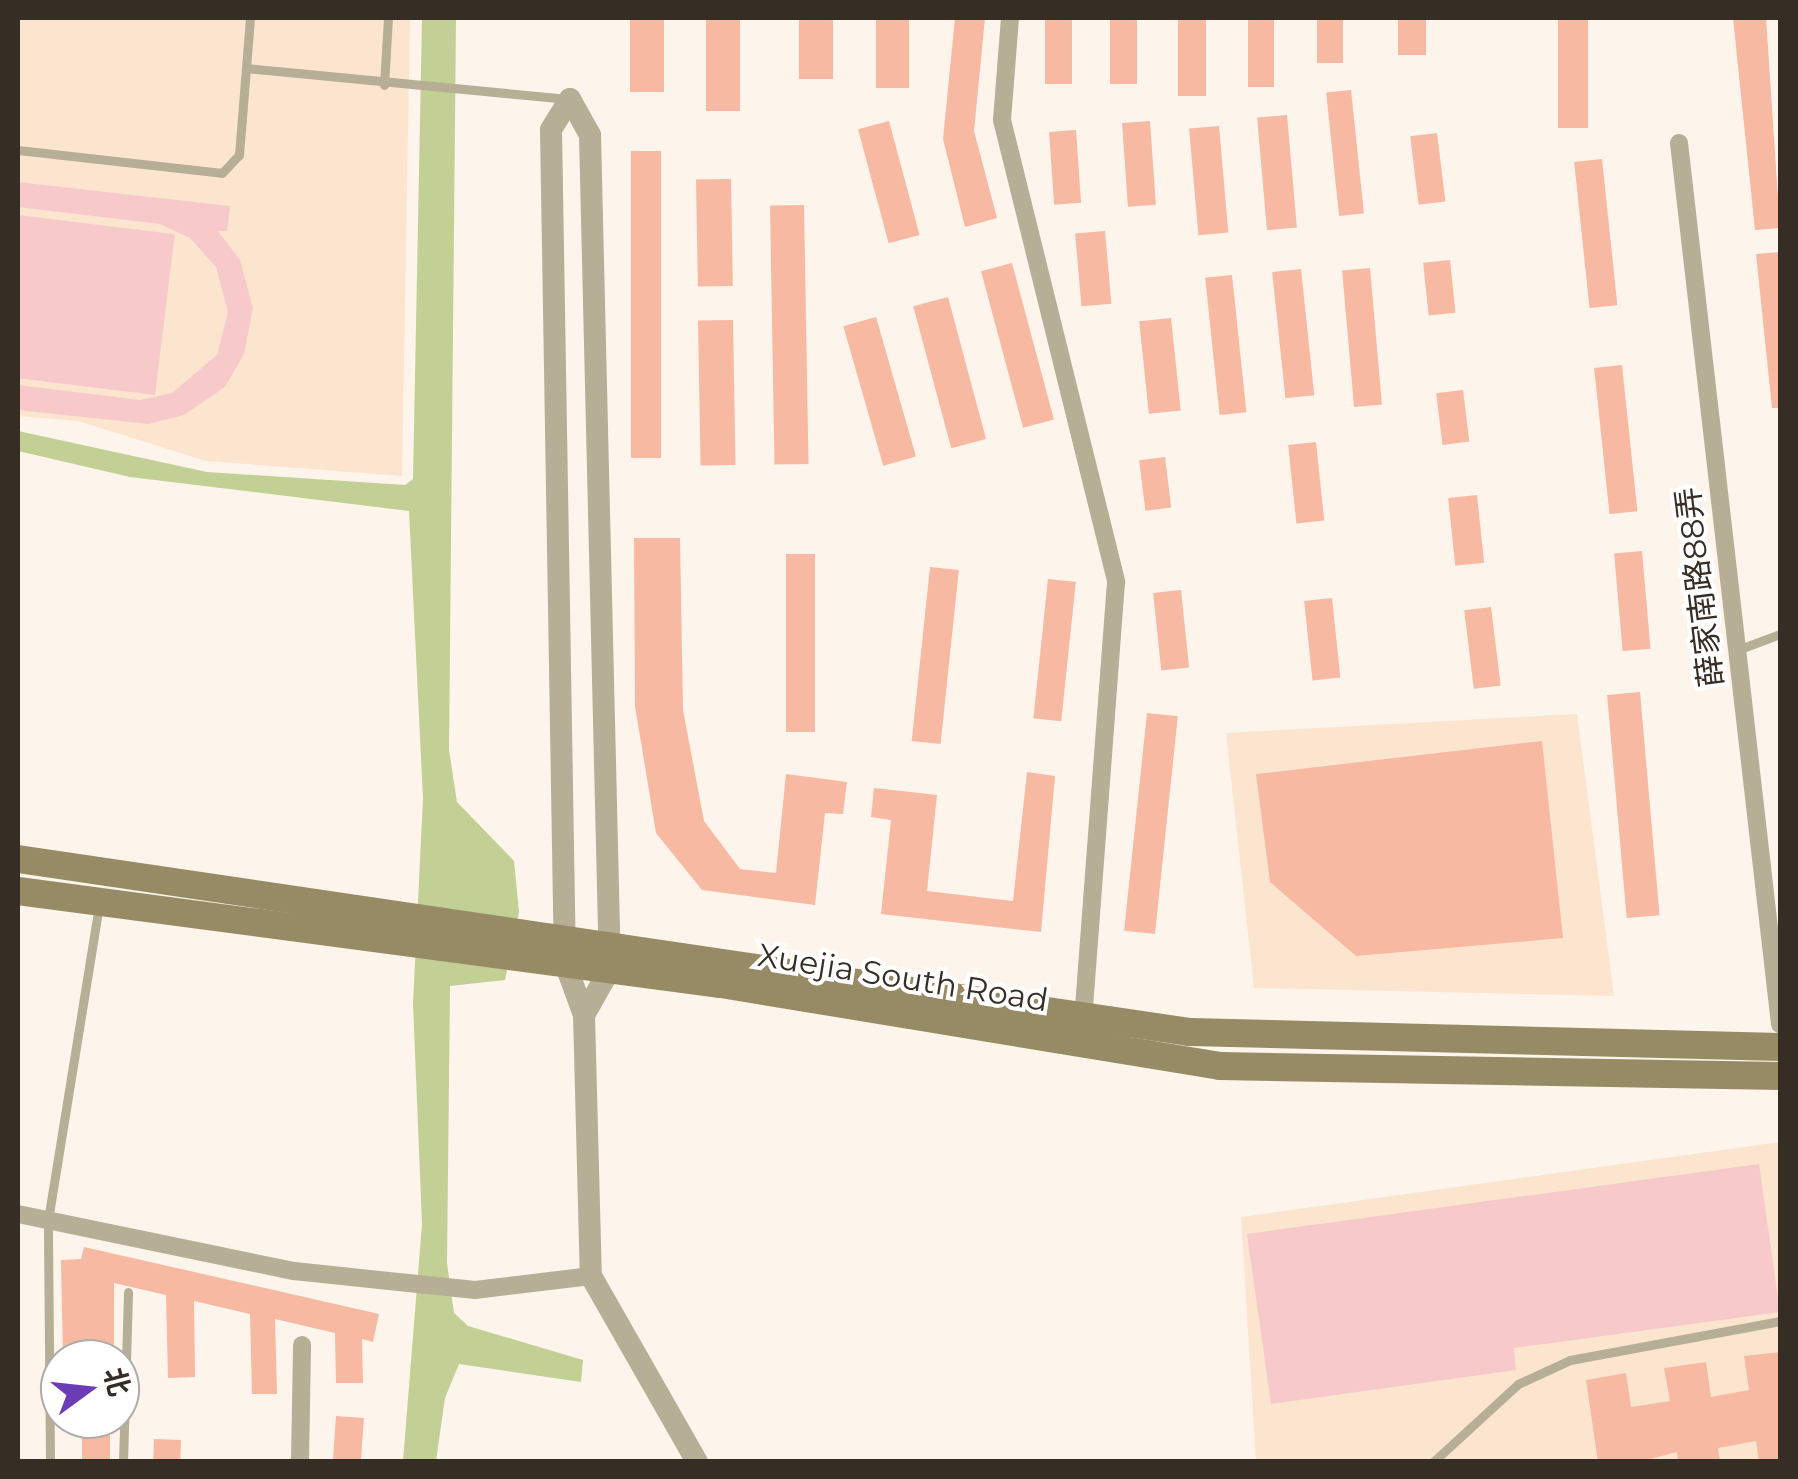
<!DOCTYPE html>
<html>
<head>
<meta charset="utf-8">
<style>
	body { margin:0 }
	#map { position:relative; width:1798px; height:1479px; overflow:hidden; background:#fdf4eb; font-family:Montserrat,"Noto Sans SC",sans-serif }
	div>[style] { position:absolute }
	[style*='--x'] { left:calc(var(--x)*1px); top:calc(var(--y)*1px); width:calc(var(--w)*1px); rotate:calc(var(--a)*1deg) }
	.built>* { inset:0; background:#fce5ce }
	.green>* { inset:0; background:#f7c9cb; transform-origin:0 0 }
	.water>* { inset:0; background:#c2d095 }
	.building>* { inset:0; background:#f8b9a2; transform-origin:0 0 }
	.service>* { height:9px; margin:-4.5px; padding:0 4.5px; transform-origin:4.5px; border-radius:4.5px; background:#b6ae95 }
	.minor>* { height:18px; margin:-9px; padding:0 9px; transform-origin:9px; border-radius:9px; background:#b6ae95 }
	.tertiary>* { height:22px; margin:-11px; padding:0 11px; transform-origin:11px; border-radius:11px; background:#b6ae95 }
	.secondary>* { height:28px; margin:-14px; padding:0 14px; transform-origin:14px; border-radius:14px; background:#978b66 }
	span { translate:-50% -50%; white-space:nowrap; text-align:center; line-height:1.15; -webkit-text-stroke:8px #fff; paint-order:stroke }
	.street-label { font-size:32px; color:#362d24 }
	.frame { position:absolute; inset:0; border:20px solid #362d24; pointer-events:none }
	.north { position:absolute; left:40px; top:1339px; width:100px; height:100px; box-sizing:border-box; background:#fff; border:2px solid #afaba7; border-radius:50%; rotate:75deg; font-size:28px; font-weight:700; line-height:40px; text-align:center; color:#362d24 }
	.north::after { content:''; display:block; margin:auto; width:35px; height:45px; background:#6b3cb3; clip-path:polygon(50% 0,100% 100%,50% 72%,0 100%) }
</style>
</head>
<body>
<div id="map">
	<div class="built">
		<i style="clip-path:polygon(18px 18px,410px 18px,402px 476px,206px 461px,78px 421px,18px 416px)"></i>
		<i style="clip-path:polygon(1577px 714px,1614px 996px,1254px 988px,1226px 733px)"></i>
		<i style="clip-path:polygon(1780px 1142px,1780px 1461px,1256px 1461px,1241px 1217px)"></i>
	</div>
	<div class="green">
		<i style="clip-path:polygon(18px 182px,230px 206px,227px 231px,218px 231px,240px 260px,253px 308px,244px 354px,225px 387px,184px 415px,148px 424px,18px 410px,18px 385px,140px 400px,172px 393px,217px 355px,228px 312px,216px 267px,190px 238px,160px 224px,18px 207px)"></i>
		<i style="left:18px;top:215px;width:158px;height:162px;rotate:7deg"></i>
		<i style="clip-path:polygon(1759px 1164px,1780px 1312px,1514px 1348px,1516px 1370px,1271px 1404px,1247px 1234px)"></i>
	</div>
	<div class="water">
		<i style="clip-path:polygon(422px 18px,456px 18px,449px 750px,457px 802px,514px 861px,519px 912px,505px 980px,450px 986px,447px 1263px,454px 1313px,468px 1326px,583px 1360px,581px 1382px,459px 1364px,445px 1398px,436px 1461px,403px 1461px,422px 1224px,413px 1003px,423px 799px,409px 511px,130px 477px,18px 451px,18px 431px,207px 472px,405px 485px,413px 479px)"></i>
	</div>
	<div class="building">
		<i style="left:630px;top:18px;width:34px;height:74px"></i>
		<i style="left:706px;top:18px;width:34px;height:93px"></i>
		<i style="left:799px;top:18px;width:34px;height:61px"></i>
		<i style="left:876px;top:18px;width:33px;height:70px"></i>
		<i style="clip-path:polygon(955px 18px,985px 18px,974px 131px,997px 218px,965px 227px,943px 139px)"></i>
		<i style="left:1045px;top:18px;width:27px;height:66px"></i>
		<i style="left:1110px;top:18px;width:27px;height:66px"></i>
		<i style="left:1178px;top:18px;width:28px;height:78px"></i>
		<i style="left:1248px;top:18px;width:26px;height:69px"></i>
		<i style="left:1317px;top:18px;width:26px;height:45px"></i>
		<i style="left:1398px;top:18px;width:28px;height:37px"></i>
		<i style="left:1558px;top:18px;width:30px;height:110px"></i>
		<i style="clip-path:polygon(1733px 18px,1766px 18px,1780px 228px,1755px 230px)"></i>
		<i style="left:1351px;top:90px;width:124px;height:25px;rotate:84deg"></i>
		<i style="left:1287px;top:115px;width:113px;height:30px;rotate:85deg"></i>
		<i style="left:889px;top:121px;width:118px;height:32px;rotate:75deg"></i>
		<i style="left:1150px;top:121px;width:84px;height:28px;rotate:86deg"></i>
		<i style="left:1219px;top:126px;width:107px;height:30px;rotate:85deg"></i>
		<i style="left:1076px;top:130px;width:73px;height:27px;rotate:86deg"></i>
		<i style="left:1437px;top:133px;width:69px;height:27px;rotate:83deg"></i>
		<i style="left:631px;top:151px;width:30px;height:307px"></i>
		<i style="left:1602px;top:159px;width:147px;height:28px;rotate:84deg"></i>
		<i style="left:731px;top:179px;width:107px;height:35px;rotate:89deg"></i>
		<i style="left:804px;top:205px;width:259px;height:34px;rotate:89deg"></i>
		<i style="left:1105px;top:231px;width:73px;height:30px;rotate:85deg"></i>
		<i style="clip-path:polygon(1780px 252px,1780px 408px,1772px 408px,1756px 254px)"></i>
		<i style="left:1450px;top:260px;width:53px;height:27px;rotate:84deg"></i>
		<i style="left:1012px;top:263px;width:162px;height:32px;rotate:75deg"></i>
		<i style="left:1370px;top:268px;width:137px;height:28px;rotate:85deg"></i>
		<i style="left:1301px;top:269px;width:127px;height:29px;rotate:84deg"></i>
		<i style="left:1232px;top:275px;width:138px;height:27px;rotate:84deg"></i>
		<i style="left:948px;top:297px;width:147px;height:36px;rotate:75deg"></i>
		<i style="left:876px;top:317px;width:145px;height:34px;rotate:74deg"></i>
		<i style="left:1171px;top:318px;width:93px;height:32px;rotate:84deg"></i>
		<i style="left:733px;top:320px;width:145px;height:35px;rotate:89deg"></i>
		<i style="left:1622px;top:365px;width:147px;height:28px;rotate:84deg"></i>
		<i style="left:1463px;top:390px;width:52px;height:27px;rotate:83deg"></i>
		<i style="left:1316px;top:442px;width:79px;height:28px;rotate:84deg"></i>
		<i style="left:1165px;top:457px;width:51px;height:26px;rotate:83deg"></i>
		<i style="left:1477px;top:495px;width:68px;height:29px;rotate:84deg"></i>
		<i style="clip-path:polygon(634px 538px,680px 538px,683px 710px,704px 821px,740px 869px,776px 873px,786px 774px,847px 782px,843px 814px,825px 813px,815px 905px,702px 890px,656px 833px,635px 706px)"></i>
		<i style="left:1642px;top:551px;width:98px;height:28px;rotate:85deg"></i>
		<i style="left:786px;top:554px;width:29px;height:178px"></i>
		<i style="left:930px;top:567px;width:29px;height:175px;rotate:6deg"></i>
		<i style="left:1048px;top:579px;width:28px;height:140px;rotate:6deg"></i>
		<i style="left:1181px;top:590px;width:78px;height:28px;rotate:84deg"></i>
		<i style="left:1332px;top:598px;width:80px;height:28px;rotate:84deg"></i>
		<i style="left:1491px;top:607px;width:79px;height:27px;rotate:83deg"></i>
		<i style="left:1640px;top:692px;width:224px;height:33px;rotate:85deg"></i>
		<i style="left:1147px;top:713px;width:31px;height:219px;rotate:6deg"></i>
		<i style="clip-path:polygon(1542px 741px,1563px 938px,1356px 956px,1270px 882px,1256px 774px)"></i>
		<i style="clip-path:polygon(1027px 772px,1055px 776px,1041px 932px,881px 914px,891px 820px,871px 817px,874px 788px,937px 795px,927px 891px,1013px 901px)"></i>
		<i style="clip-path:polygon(84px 1247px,379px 1314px,373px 1342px,362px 1339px,363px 1383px,336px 1383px,335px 1333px,275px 1319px,277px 1394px,252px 1394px,250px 1314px,194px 1301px,195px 1377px,168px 1378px,166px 1295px,114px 1283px,114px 1359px,63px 1359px,61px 1260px,81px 1259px)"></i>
		<i style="clip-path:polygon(1780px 1352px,1780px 1462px,1759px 1462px,1756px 1441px,1718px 1448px,1720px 1462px,1678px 1462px,1677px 1452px,1639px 1462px,1598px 1462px,1586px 1380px,1626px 1373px,1631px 1407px,1670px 1401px,1664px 1368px,1706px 1362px,1711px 1397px,1749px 1390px,1744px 1356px)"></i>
		<i style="left:336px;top:1416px;width:28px;height:46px;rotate:4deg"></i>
		<i style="left:82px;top:1419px;width:28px;height:43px"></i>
		<i style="left:154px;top:1439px;width:27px;height:23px;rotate:2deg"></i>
	</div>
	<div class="service">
		<i style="--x:246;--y:68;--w:321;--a:5.5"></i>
		<i style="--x:384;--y:85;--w:67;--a:-86.6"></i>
		<i style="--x:18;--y:150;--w:205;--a:6.4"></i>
		<i style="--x:222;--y:173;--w:25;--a:-47"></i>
		<i style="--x:239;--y:155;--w:137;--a:-85.4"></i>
		<i style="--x:1737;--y:650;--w:46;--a:-20.4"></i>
		<i style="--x:50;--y:1462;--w:242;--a:-90.5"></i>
		<i style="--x:48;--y:1220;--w:320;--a:-80.8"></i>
		<i style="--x:123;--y:1462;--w:170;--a:-88.3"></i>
		<i style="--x:1433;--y:1462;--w:115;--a:-42.5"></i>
		<i style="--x:1518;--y:1384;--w:57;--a:-24.8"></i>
		<i style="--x:1570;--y:1360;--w:214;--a:-10.5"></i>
	</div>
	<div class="minor">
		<i style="--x:1010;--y:18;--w:102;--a:94.5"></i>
		<i style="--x:1002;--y:120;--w:476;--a:76.1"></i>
		<i style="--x:1116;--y:582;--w:435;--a:94.3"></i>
		<i style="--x:1679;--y:143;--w:887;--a:83.46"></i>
		<i style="--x:18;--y:1214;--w:282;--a:11.7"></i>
		<i style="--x:294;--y:1271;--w:182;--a:6"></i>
		<i style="--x:475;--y:1290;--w:117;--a:-6.9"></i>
		<i style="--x:300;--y:1462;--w:117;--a:-89"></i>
	</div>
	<div class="tertiary">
		<i style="--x:570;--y:99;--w:36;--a:122"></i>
		<i style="--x:551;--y:130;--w:833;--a:89.04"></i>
		<i style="--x:565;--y:963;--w:55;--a:69.9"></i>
		<i style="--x:584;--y:1015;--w:261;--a:88.5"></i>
		<i style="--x:591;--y:1276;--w:214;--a:60.3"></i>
		<i style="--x:570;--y:99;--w:41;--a:60.9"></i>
		<i style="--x:590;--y:135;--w:834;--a:88.63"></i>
		<i style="--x:610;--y:969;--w:53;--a:119.5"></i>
	</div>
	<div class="secondary">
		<i style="--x:18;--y:859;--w:1185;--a:8.4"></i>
		<i style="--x:1190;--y:1032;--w:590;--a:1.46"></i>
		<i style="--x:18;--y:891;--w:709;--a:7.54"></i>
		<i style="--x:721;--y:984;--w:506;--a:9.33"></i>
		<i style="--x:1220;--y:1066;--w:560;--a:1.02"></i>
	</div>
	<div class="street-label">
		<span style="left:1700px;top:587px;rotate:-97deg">薛家南路88弄</span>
		<span style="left:903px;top:978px;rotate:9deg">Xuejia South Road</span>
	</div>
	<div class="frame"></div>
	<div class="north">北</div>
</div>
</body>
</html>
